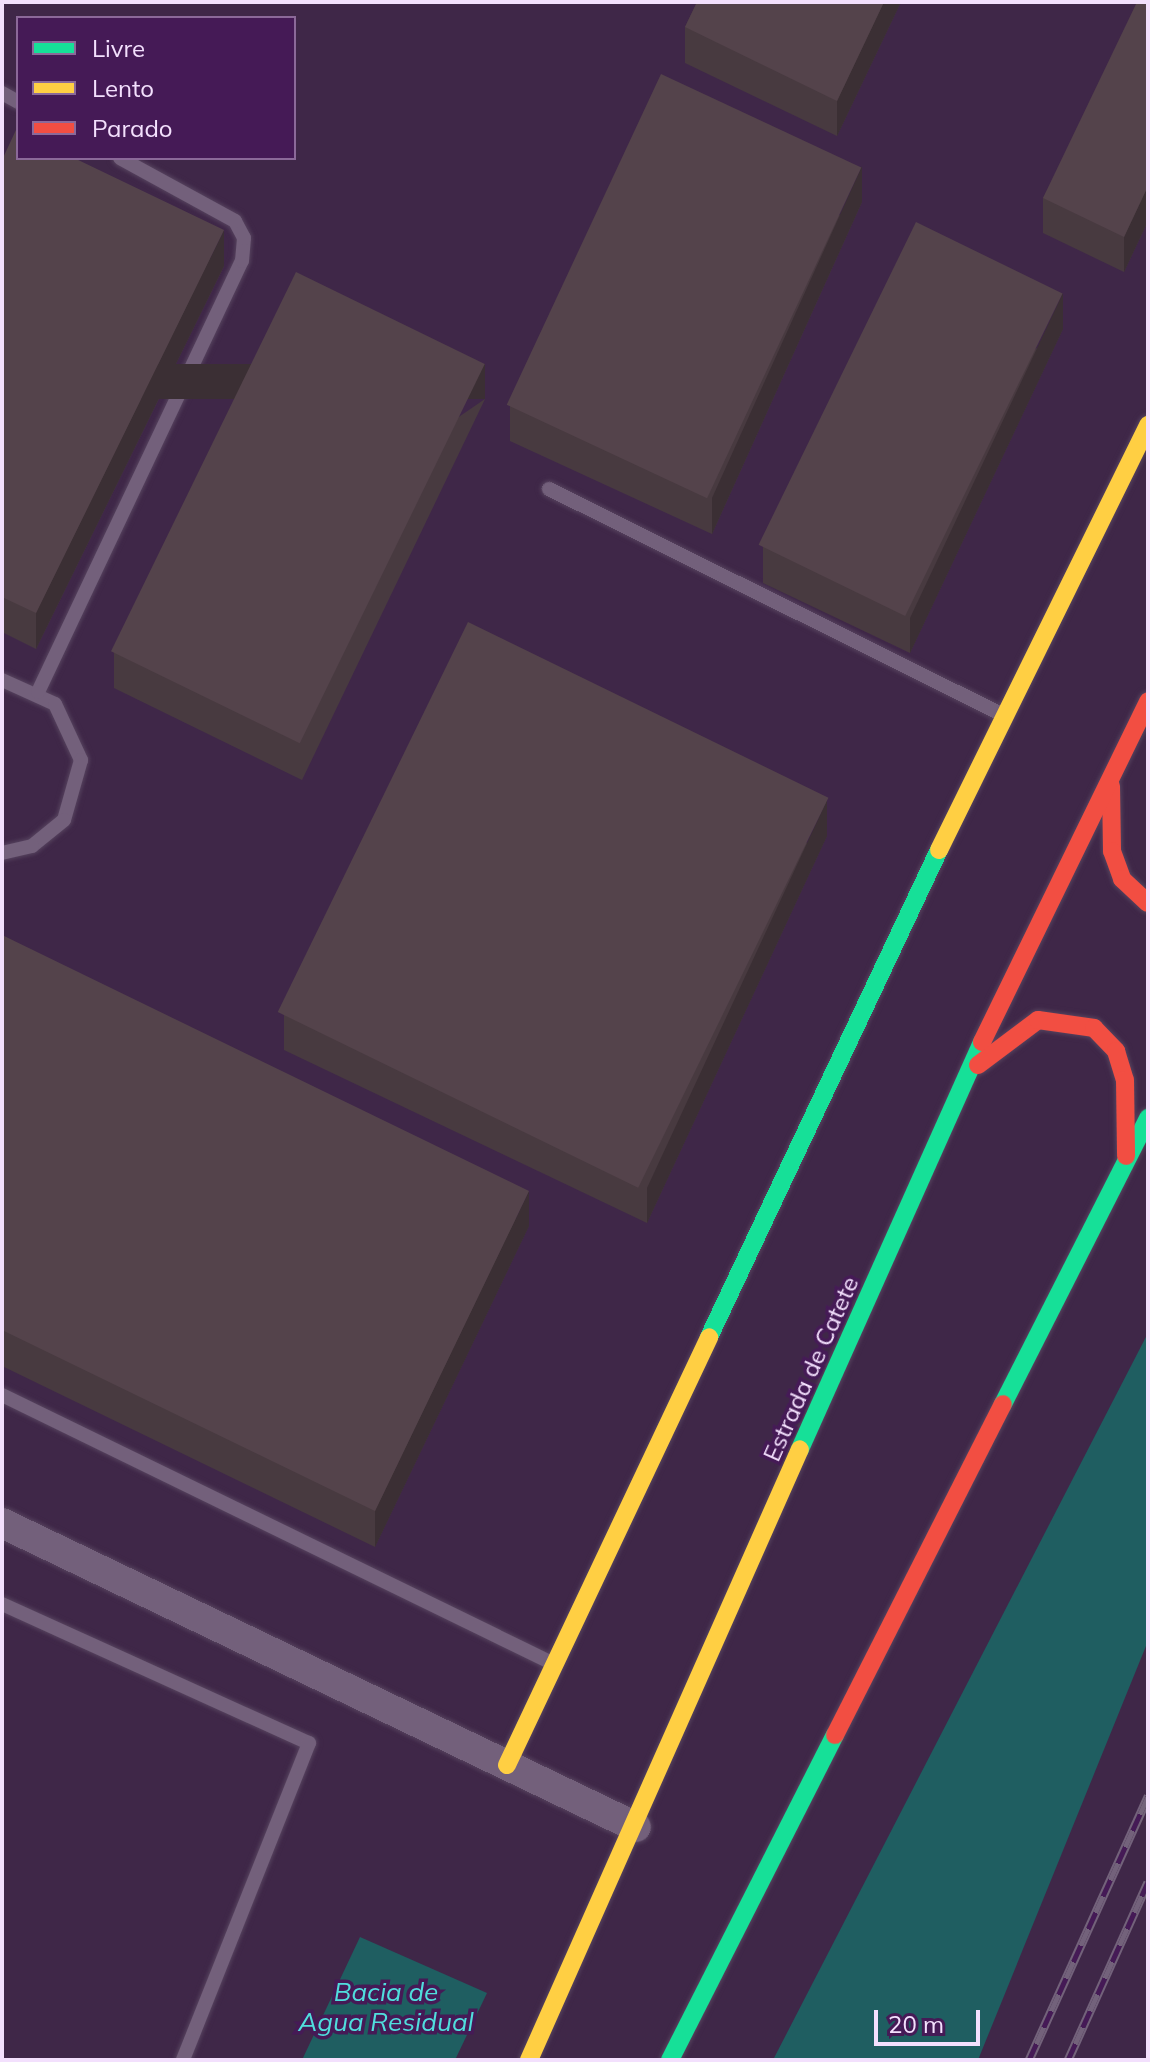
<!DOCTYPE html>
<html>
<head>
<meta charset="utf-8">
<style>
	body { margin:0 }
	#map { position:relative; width:1150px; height:2062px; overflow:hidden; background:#3f2748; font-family:Mulish,sans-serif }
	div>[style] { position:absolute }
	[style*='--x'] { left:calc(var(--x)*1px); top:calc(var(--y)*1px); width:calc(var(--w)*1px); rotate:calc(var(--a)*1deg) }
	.water>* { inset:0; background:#1f5e61 }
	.roads { filter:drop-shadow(0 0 2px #56435e) drop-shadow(0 0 2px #56435e) }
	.lane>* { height:14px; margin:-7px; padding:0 7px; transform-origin:7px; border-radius:7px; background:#73607b }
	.street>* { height:30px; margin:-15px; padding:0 15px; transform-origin:15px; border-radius:15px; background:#73607b }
	.fast>* { height:18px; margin:-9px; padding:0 9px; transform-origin:9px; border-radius:9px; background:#16e098 }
	.slow>* { height:18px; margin:-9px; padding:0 9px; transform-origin:9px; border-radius:9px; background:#ffcf43 }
	.jam>* { height:18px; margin:-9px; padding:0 9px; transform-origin:9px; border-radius:9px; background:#f24e42 }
	.rail>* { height:9px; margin-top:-4.5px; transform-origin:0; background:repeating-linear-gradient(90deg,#451a56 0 18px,#73627b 0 36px); box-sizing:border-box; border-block:2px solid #73627b }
	.wall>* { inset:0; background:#483a40 }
	.shaded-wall>* { inset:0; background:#3b2f34; transform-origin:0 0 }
	.building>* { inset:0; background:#54434b; transform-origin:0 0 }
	span { translate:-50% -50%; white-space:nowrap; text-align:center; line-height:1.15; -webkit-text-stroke:7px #451a56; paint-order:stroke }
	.street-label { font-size:24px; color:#f3e0fd }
	.water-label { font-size:26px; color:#50dedd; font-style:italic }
	.frame { position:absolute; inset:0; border:4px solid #f3e0fd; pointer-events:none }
	.legend { position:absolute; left:16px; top:16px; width:280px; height:144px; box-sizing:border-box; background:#451a56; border:2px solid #8b6999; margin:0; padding:10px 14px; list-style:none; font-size:24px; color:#f3e0fd }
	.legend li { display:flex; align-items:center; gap:16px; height:40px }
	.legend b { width:40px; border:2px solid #8b6999 }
	.scale { position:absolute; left:874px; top:2010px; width:106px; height:36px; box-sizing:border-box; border:4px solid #f3e0fd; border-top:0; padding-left:10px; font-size:24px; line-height:28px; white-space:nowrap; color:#f3e0fd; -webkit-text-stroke:6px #451a56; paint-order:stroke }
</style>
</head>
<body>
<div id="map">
	<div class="water">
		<i style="clip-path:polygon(1148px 1333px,1148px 1641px,978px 2060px,773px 2060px)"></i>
		<i style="clip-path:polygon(360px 1937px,487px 1993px,455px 2060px,302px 2060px)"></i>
	</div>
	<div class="roads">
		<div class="lane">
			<i style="--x:2;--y:93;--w:18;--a:29"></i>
			<i style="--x:549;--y:489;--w:503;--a:26.46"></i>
			<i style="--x:2;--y:680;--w:58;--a:24.4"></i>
			<i style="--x:55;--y:704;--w:62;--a:65.1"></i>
			<i style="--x:81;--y:760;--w:62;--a:105.8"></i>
			<i style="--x:64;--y:820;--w:41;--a:140.9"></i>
			<i style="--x:32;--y:846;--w:31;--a:167"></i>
			<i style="--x:38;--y:692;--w:477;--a:-64.7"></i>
			<i style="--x:242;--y:261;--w:23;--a:-85"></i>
			<i style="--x:244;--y:238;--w:19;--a:-118"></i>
			<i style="--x:235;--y:221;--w:131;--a:-151.3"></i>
			<i style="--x:2;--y:1395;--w:610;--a:25.98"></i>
			<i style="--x:2;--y:1604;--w:337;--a:24.4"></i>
			<i style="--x:309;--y:1743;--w:341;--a:111.7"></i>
		</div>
		<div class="street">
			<i style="--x:2;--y:1523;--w:703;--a:25.62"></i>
		</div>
		<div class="fast">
			<i style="--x:709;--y:1337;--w:539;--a:-64.72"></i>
			<i style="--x:1003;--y:1404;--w:321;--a:-63.1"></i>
			<i style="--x:800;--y:1449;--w:446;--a:-65.9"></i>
			<i style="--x:670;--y:2060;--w:364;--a:-63.1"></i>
		</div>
		<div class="slow">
			<i style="--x:939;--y:850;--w:474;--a:-63.8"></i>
			<i style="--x:507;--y:1765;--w:473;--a:-64.7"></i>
			<i style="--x:529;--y:2060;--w:668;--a:-66.08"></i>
		</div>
		<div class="jam">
			<i style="--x:1111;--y:786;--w:65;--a:89.1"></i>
			<i style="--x:1112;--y:851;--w:30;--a:70"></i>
			<i style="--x:1122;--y:879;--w:35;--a:43"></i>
			<i style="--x:982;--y:1042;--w:379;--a:-64"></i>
			<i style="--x:978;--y:1065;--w:75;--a:-36.9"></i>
			<i style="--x:1038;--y:1020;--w:57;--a:8.1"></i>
			<i style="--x:1094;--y:1028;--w:32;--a:46"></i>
			<i style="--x:1116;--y:1051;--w:30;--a:73"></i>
			<i style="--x:1125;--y:1080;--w:76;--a:89.2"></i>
			<i style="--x:835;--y:1735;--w:371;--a:-63.1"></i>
		</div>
	</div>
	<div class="rail">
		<i style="--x:1029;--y:2060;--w:290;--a:-65.7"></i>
		<i style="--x:1068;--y:2060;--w:195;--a:-65.8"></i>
	</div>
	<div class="wall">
		<i style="clip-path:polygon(697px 2px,901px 2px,837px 136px,685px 63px,685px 27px)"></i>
		<i style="clip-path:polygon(1148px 2px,1148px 221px,1124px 272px,1043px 233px,1043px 198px)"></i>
		<i style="clip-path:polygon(2px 160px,224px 266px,36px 649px,2px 632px)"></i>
		<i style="clip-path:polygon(862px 202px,712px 534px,510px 441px,510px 406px)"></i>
		<i style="clip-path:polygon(1063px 329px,910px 653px,763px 583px,763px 547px)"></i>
		<i style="clip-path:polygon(485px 399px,302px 780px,114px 688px,114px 653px)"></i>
		<i style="clip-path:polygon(827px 836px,647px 1223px,284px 1050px,284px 1015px)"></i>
		<i style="clip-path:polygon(2px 935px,529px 1226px,375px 1547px,2px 1366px)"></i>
	</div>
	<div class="shaded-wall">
		<i style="clip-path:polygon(884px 2px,901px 2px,837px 136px,837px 101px)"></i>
		<i style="clip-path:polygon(862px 166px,862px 202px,712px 534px,712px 498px)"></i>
		<i style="clip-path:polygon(1148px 186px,1148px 221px,1124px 272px,1124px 237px)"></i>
		<i style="clip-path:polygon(224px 230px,224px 266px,36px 649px,36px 613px)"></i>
		<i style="clip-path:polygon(1063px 293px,1063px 329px,910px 653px,910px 618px)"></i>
		<i style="left:485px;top:364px;width:35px;height:423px;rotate:90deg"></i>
		<i style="clip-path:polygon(827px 800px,827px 836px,647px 1223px,647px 1188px)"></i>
		<i style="clip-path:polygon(529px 1191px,529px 1226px,375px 1547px,375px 1511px)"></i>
	</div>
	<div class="building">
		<i style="clip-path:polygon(697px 2px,884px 2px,837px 101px,685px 27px)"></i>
		<i style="clip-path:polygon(1137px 2px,1148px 2px,1148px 186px,1124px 237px,1043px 198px)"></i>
		<i style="left:661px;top:74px;width:221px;height:365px;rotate:25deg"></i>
		<i style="clip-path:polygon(16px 130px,18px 131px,18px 158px,74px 158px,224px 230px,36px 613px,2px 597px,2px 160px)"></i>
		<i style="left:916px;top:222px;width:163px;height:359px;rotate:26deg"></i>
		<i style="left:296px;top:272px;width:210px;height:422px;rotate:26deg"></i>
		<i style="left:468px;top:622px;width:401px;height:434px;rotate:26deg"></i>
		<i style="clip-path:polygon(2px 935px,529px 1191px,375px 1511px,2px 1330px)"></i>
	</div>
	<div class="street-label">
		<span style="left:811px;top:1369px;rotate:-66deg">Estrada de Catete</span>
	</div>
	<div class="water-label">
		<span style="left:386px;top:2007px">Bacia de<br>Agua Residual</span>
	</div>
	<div class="frame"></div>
	<ul class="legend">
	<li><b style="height:10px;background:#16e098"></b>Livre</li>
	<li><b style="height:10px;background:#ffcf43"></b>Lento</li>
	<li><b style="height:10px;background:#f24e42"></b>Parado</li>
	</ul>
	<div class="scale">20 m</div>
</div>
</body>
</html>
